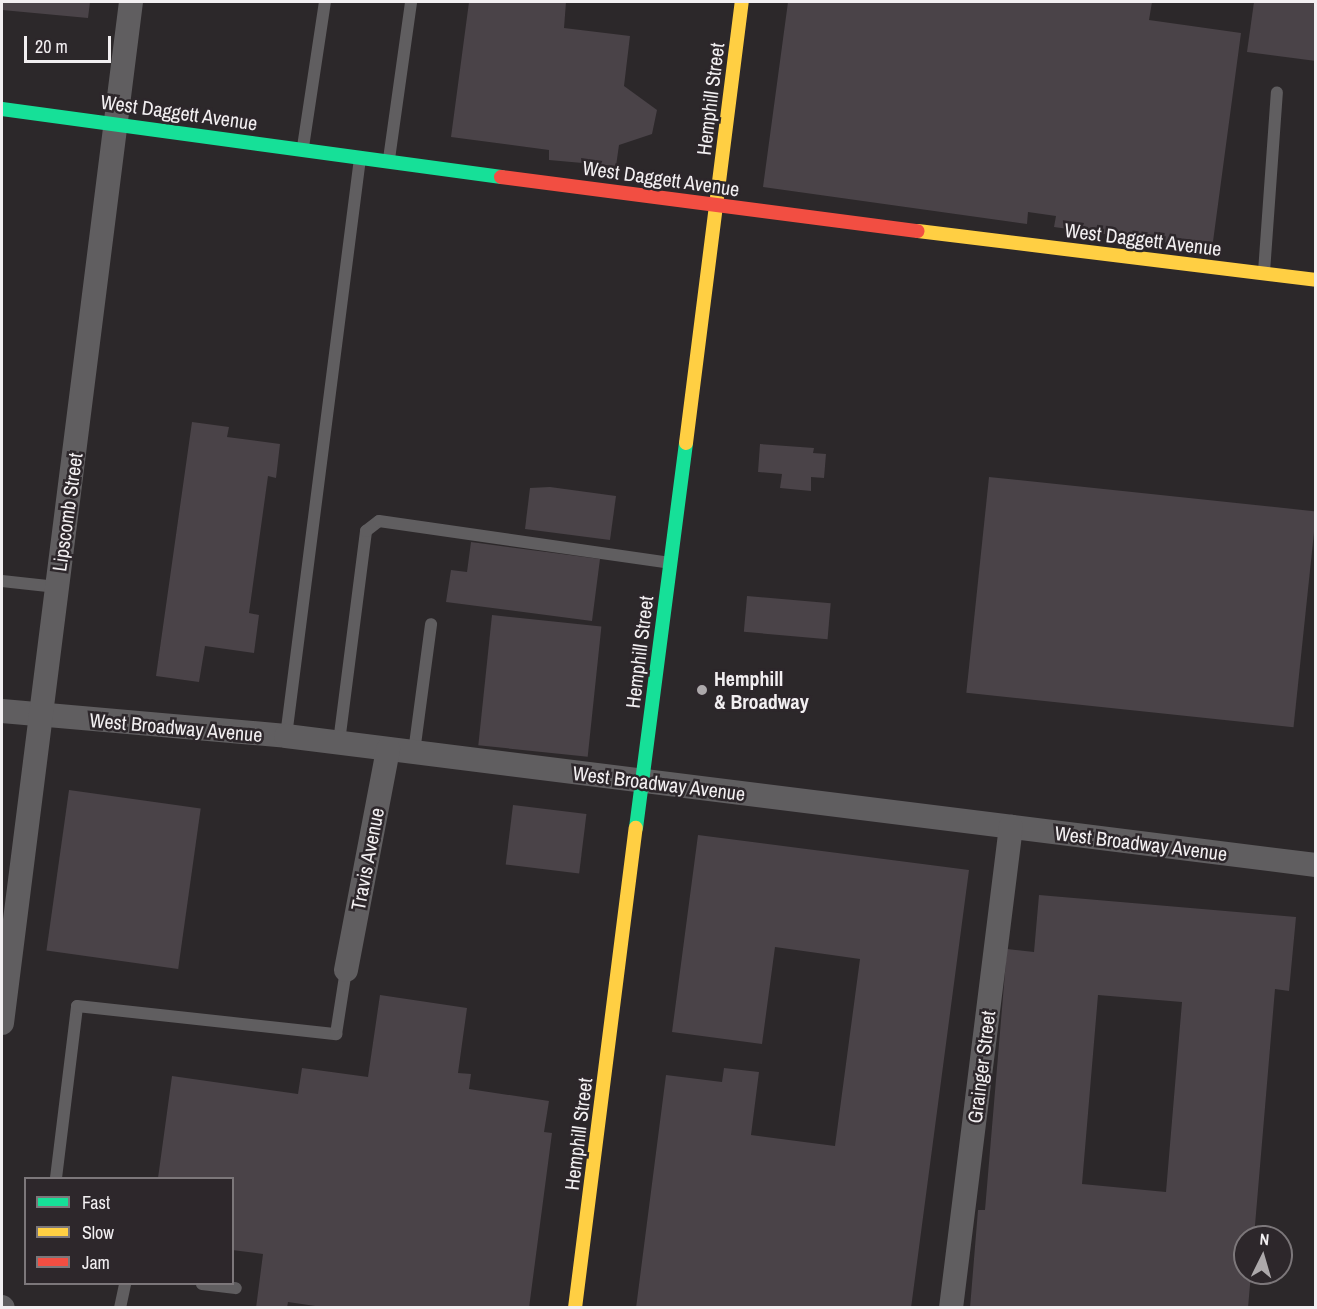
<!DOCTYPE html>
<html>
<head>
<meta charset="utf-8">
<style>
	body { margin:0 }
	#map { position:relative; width:1317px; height:1309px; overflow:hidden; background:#2c282a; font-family:"Archivo Narrow",sans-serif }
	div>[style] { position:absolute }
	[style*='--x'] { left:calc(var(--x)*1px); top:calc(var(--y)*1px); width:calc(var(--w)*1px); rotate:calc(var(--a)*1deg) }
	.building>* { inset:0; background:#4a4348; transform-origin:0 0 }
	.lane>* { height:12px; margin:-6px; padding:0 6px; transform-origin:6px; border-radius:6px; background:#605e60 }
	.street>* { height:24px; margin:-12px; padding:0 12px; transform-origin:12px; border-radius:12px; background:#605e60 }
	.fast>* { height:14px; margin:-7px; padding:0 7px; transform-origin:7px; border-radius:7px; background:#16e098 }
	.slow>* { height:14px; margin:-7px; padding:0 7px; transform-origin:7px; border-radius:7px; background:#ffcf43 }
	.jam>* { height:14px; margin:-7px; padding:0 7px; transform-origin:7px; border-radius:7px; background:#f24e42 }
	.dots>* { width:16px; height:16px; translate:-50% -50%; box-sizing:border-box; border:3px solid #2d272b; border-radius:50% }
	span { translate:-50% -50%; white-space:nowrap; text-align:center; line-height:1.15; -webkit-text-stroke:5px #2d272b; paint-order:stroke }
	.street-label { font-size:20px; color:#f2eff1 }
	.poi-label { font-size:20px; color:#f2eff1; font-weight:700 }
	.left { translate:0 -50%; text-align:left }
	.frame { position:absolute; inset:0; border:3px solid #f2eff1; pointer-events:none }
	.legend { position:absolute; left:24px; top:1177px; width:210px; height:108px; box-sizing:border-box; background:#2d272b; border:2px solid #7c777a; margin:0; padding:8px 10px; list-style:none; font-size:18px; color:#f2eff1 }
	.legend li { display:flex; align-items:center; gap:12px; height:30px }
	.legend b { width:30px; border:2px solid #7c777a }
	.north { position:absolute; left:1233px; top:1225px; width:60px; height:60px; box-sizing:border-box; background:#2d272b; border:2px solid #7c777a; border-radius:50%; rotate:5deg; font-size:16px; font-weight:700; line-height:24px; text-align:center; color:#f2eff1 }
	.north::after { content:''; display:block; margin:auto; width:21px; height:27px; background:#ada9ab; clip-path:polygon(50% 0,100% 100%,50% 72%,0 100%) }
	.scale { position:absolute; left:24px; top:36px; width:87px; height:27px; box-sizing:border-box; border:3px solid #f2eff1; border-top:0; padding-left:8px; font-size:18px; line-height:21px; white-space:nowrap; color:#f2eff1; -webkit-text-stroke:4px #2d272b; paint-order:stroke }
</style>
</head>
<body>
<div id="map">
	<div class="building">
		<i style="clip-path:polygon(2px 2px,90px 2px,88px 18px,2px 10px)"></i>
		<i style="clip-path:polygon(469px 2px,566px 2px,564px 28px,630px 36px,624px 86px,657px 110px,652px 134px,619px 145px,616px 166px,549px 160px,549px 150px,451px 137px)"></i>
		<i style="clip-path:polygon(788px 2px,1152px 2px,1149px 20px,1241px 33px,1212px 249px,1054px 227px,1056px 216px,1028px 212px,1027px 224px,763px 187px)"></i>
		<i style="clip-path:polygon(1254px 2px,1316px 2px,1316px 61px,1247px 52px)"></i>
		<i style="clip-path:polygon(192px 422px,229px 427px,227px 437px,280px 444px,276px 478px,268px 476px,249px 613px,259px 615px,254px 653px,205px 646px,199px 682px,156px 676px)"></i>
		<i style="clip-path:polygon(760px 444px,814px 448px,813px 453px,826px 454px,824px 478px,811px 477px,811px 491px,780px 488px,782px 474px,758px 472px)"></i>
		<i style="left:989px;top:477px;width:329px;height:217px;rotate:6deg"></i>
		<i style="clip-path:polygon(550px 487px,616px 496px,610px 540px,525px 529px,530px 488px)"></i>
		<i style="clip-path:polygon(471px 542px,600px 559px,592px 621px,446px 602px,451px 570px,467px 572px)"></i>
		<i style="left:747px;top:596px;width:84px;height:36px;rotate:5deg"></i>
		<i style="left:492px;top:615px;width:110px;height:131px;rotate:6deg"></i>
		<i style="left:69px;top:790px;width:133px;height:162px;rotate:8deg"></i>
		<i style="left:513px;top:805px;width:74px;height:60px;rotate:7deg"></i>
		<i style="clip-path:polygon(698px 835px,969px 870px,911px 1308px,636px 1308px,666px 1075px,722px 1082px,724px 1068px,759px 1072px,751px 1135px,835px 1146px,860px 959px,775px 947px,762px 1044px,672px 1032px)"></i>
		<i style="clip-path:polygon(evenodd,1039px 895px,1296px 917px,1289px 991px,1275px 989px,1254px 1237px,1245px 1237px,1245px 1273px,1251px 1273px,1248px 1308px,970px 1308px,978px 1210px,985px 1210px,1007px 949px,1034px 952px,1039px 895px,1098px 995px,1182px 1002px,1166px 1192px,1082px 1184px,1098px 995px)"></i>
		<i style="clip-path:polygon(380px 995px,467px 1008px,458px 1073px,471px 1074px,469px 1089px,549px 1101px,544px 1132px,552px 1133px,529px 1308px,329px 1308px,288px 1302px,287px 1308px,256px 1308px,263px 1254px,232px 1250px,232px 1178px,158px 1178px,172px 1076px,298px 1094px,302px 1068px,368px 1077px)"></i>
	</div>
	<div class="lane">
		<i style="--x:303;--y:147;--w:147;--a:-81.4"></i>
		<i style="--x:389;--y:159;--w:159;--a:-82"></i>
		<i style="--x:1264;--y:272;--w:180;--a:-85.9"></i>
		<i style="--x:2;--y:581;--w:55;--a:6.2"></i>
		<i style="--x:286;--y:736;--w:583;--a:-82.7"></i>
		<i style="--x:339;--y:742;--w:213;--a:-82.7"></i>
		<i style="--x:366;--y:531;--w:16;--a:-38"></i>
		<i style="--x:379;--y:521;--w:294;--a:8.2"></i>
		<i style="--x:414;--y:752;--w:129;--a:-82.4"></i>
		<i style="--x:56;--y:1178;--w:173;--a:-83"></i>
		<i style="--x:77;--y:1006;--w:261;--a:6.2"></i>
		<i style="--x:336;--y:1034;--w:65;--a:-81.1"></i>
		<i style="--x:202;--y:1284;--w:34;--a:7"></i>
		<i style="--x:120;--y:1308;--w:25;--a:-78"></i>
	</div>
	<div class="street">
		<i style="--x:2;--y:711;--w:285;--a:5"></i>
		<i style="--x:286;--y:736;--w:1038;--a:7.14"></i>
		<i style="--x:346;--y:970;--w:225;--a:-79.2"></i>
		<i style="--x:2;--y:1023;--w:1029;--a:-82.8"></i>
		<i style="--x:2;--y:1307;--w:1;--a:45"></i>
		<i style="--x:951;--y:1308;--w:485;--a:-82.9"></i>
	</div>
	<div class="fast">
		<i style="--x:2;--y:109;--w:504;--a:7.76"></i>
		<i style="--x:636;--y:828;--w:388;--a:-82.6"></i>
	</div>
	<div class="slow">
		<i style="--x:918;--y:231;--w:401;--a:7"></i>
		<i style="--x:686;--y:443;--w:445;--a:-82.8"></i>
		<i style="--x:575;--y:1308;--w:484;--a:-82.8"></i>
	</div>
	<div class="jam">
		<i style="--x:501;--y:177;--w:420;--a:7.4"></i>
	</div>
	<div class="dots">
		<i style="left:702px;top:690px;background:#ada9ab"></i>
	</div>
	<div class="street-label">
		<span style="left:710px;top:99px;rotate:-83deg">Hemphill Street</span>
		<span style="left:179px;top:112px;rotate:8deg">West Daggett Avenue</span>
		<span style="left:661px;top:178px;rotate:8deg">West Daggett Avenue</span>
		<span style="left:1143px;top:239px;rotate:7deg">West Daggett Avenue</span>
		<span style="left:67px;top:512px;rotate:-82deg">Lipscomb Street</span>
		<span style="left:639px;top:652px;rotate:-83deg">Hemphill Street</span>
		<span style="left:176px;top:727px;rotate:5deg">West Broadway Avenue</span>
		<span style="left:659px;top:783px;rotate:7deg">West Broadway Avenue</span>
		<span style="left:1141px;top:843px;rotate:7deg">West Broadway Avenue</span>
		<span style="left:367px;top:859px;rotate:-79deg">Travis Avenue</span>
		<span style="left:981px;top:1067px;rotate:-83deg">Grainger Street</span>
		<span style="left:578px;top:1134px;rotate:-83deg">Hemphill Street</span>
	</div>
	<div class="poi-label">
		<span class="left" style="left:714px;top:690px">Hemphill<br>&amp; Broadway</span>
	</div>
	<div class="frame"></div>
	<ul class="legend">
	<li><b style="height:8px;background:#16e098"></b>Fast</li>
	<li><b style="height:8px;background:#ffcf43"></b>Slow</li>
	<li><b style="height:8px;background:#f24e42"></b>Jam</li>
	</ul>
	<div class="north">N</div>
	<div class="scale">20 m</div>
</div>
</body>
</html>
